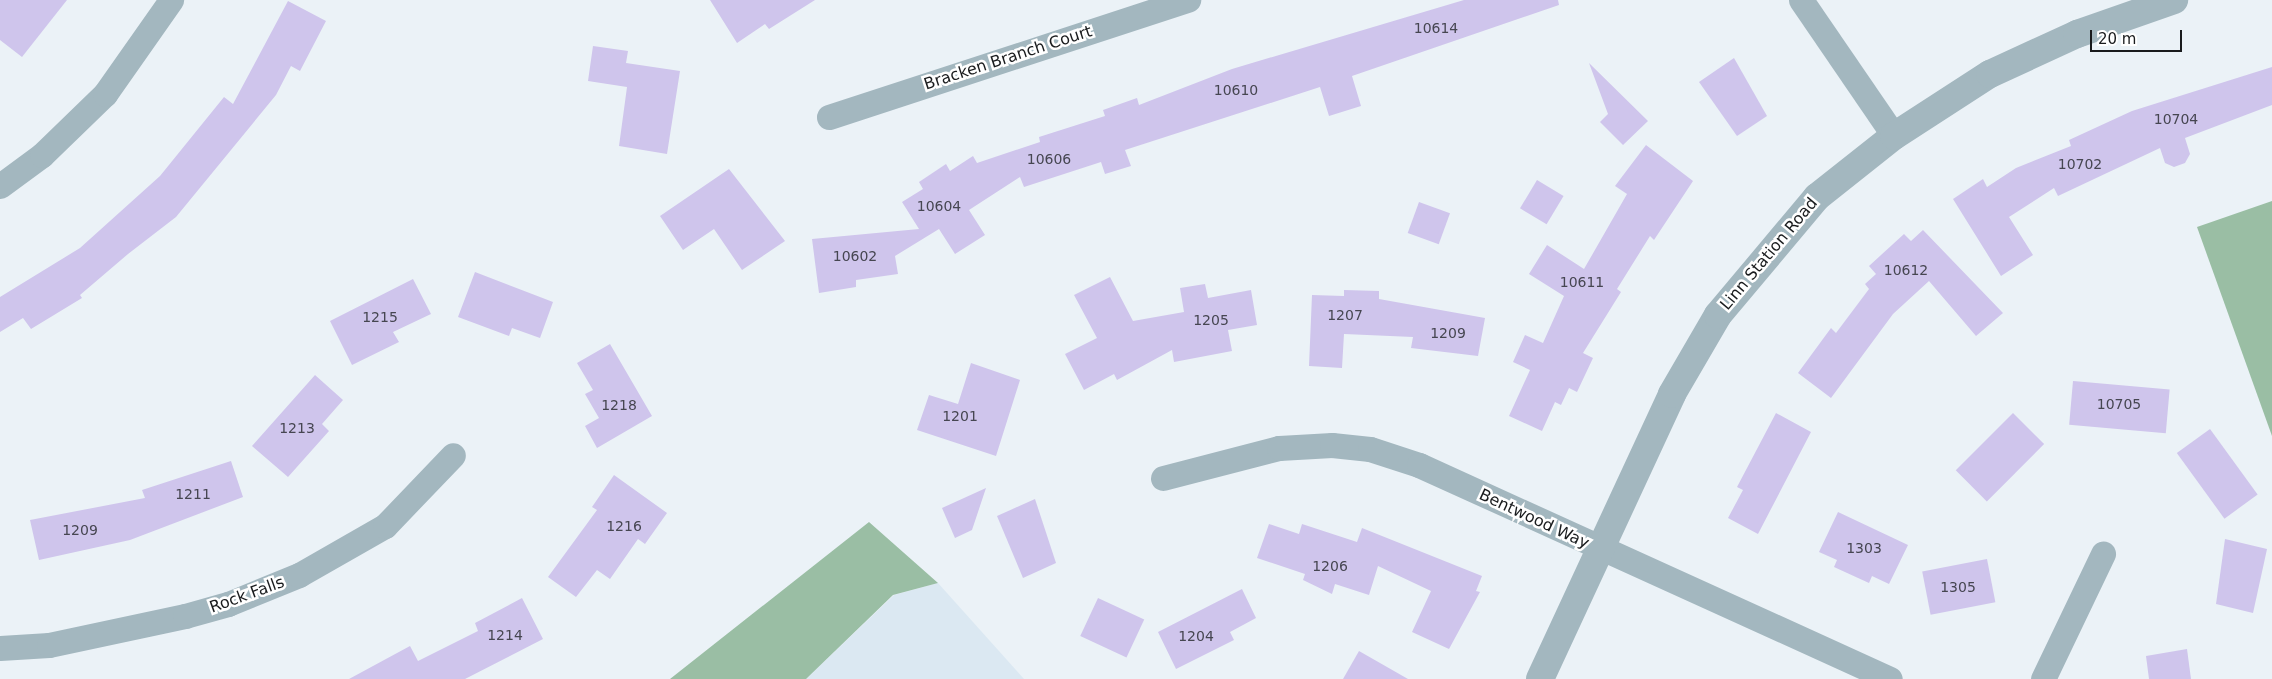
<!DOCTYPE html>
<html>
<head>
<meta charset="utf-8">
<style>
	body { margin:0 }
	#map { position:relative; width:2272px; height:679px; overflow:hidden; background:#ebf2f7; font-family:"DejaVu Sans",sans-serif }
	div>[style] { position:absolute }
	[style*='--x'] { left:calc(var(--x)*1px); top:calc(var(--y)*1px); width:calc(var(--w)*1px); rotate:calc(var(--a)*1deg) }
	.built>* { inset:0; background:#dbe8f2 }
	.forest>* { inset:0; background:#9abea4 }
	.building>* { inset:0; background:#cfc5ec; transform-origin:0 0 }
	.minor>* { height:25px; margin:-12.5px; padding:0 12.5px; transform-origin:12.5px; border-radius:12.5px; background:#a3b7bf }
	.tertiary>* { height:28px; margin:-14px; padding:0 14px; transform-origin:14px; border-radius:14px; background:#a3b7bf }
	span { translate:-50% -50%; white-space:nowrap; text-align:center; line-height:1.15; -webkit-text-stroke:5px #fff; paint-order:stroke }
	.number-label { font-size:14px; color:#464651 }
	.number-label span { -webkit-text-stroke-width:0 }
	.street-label { font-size:16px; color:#191b1d }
	.scale { position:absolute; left:2090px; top:30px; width:92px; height:22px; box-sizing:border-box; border:2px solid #191b1d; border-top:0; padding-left:6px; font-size:15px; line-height:18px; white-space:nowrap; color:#191b1d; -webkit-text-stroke:4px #fff; paint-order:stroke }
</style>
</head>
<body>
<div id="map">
	<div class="built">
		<i style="clip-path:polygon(938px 583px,1024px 679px,806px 679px,894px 595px)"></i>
	</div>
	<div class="forest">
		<i style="clip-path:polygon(2272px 201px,2272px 436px,2197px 227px)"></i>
		<i style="clip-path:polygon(869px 522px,938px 583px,893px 595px,806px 679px,670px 679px)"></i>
	</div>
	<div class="building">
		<i style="clip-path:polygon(0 0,67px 0,22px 57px,0 40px)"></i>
		<i style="clip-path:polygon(710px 0,815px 0,769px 29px,765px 24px,737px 43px)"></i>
		<i style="clip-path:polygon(1464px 0,1558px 0,1559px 5px,1352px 76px,1361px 106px,1329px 116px,1320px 87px,1125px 150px,1131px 166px,1105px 174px,1101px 162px,1024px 187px,1020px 177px,969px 210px,985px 235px,955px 254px,939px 229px,895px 256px,898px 274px,856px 280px,856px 287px,819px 293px,812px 239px,919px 229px,902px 202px,923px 189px,919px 182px,946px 164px,950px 171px,973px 156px,977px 163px,1040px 142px,1039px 137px,1105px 116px,1103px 110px,1137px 98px,1139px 105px,1232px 69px)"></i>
		<i style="clip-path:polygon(288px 1px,326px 21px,300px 71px,291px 66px,276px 95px,176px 217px,128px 254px,80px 295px,82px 298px,31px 329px,23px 318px,0 332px,0 297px,80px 248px,160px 176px,224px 97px,233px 104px)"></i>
		<i style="clip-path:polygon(593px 46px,628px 51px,626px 63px,680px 71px,667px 154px,619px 146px,627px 87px,588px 81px)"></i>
		<i style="clip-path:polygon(1734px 58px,1767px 116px,1737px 136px,1699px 82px)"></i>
		<i style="clip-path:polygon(1589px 63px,1648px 121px,1623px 145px,1600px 122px,1608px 114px)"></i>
		<i style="clip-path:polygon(2272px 67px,2272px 105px,2185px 138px,2190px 154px,2185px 163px,2174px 167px,2165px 163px,2160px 148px,2058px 196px,2054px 188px,2009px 217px,2033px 255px,2001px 276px,1953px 199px,1983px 179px,1987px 187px,2016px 168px,2071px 146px,2069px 140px,2132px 111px)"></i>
		<i style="clip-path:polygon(1646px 145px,1693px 181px,1654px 240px,1650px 236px,1617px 289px,1621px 292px,1583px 353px,1593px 358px,1577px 392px,1569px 388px,1561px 405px,1555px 402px,1542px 431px,1509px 416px,1530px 370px,1513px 362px,1525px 335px,1543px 343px,1564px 296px,1529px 274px,1547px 245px,1584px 269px,1627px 194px,1615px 186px)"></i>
		<i style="clip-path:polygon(729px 169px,785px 241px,742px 270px,714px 229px,683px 250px,660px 216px)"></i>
		<i style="left:1537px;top:180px;width:31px;height:33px;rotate:31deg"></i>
		<i style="left:1419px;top:202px;width:33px;height:33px;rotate:20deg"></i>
		<i style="clip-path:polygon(1923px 230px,2003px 313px,1976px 336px,1929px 281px,1893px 314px,1831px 398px,1798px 373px,1831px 328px,1836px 333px,1869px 289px,1865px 284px,1876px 274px,1869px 266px,1904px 234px,1911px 241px)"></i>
		<i style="clip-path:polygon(475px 272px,553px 302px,540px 338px,512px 328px,509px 336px,458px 317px)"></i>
		<i style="clip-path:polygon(1110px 277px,1133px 321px,1184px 312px,1180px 288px,1205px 284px,1208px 298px,1251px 290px,1257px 325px,1228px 330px,1232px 351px,1174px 362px,1172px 350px,1117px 380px,1114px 374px,1084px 390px,1065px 354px,1097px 338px,1074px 295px)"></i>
		<i style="clip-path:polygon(413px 279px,431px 314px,393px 332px,399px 342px,352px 365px,330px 321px)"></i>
		<i style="clip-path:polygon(1344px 290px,1379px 291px,1379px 299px,1485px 318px,1478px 356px,1411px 348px,1413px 337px,1344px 334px,1342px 368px,1309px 366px,1312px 295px,1344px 296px)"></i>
		<i style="clip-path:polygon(610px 344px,652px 416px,597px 448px,585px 426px,599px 418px,585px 394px,593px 390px,577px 363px)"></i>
		<i style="clip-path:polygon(971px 363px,1020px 380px,996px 456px,917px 430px,929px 395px,958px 404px)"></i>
		<i style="clip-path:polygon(315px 375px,343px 400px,322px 424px,329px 431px,288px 477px,252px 446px)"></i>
		<i style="left:2073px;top:381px;width:97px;height:44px;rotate:5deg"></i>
		<i style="clip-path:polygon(1776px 413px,1811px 432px,1758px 534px,1728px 518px,1743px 490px,1737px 487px)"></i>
		<i style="left:2013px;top:413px;width:44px;height:81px;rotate:45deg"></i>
		<i style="left:2210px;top:429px;width:81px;height:41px;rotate:54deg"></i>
		<i style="clip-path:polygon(231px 461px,243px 497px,130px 540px,39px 560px,30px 520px,145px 498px,142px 490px)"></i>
		<i style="clip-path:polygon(614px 475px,667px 513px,645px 544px,638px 539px,610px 579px,597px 570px,576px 597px,548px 577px,597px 510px,592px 507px)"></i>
		<i style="clip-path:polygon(986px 488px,972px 530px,955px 538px,942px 508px)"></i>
		<i style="clip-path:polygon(1035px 499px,1056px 563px,1023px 578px,997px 516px)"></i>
		<i style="clip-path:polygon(1838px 512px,1908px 545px,1889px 584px,1872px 576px,1869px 583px,1834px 567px,1837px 560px,1819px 552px)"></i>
		<i style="clip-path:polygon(1269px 524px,1299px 534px,1302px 524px,1357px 542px,1362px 528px,1482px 576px,1476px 591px,1480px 592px,1449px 649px,1412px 632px,1431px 591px,1378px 566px,1369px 595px,1335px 584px,1332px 594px,1303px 580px,1305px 574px,1257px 558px)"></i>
		<i style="clip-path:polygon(2225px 539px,2267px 549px,2253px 613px,2216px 604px)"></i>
		<i style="left:1987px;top:559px;width:44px;height:66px;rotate:79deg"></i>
		<i style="clip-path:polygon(1242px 589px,1256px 618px,1230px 632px,1234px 640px,1176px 669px,1158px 632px)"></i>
		<i style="clip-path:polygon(522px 598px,543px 639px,465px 679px,349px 679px,410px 646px,418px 661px,478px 631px,475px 623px)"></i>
		<i style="left:1098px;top:598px;width:51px;height:42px;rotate:25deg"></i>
		<i style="clip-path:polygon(2187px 649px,2191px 679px,2149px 679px,2146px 656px)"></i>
		<i style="clip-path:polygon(1359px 651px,1408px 679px,1343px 679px)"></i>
	</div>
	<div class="minor">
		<i style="--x:1801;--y:0;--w:165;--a:55.6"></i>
		<i style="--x:829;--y:117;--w:378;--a:-18.1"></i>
		<i style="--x:0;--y:186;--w:52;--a:-36.4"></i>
		<i style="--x:42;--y:155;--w:88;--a:-44.1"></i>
		<i style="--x:105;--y:94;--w:115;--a:-54.9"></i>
		<i style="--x:1163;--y:478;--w:120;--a:-14.5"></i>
		<i style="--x:1279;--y:448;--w:53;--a:-3.2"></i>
		<i style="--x:1332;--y:445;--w:38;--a:6"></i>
		<i style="--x:1370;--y:449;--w:52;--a:18.1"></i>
		<i style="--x:1419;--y:465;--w:517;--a:24.43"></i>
		<i style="--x:0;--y:648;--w:49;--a:-3.5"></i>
		<i style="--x:49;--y:645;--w:139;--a:-12"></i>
		<i style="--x:185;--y:616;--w:45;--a:-15.6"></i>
		<i style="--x:228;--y:604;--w:77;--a:-22.2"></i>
		<i style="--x:299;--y:575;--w:99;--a:-29.7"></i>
		<i style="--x:385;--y:526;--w:98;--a:-46.2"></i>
		<i style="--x:2043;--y:679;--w:139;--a:-64.4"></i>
	</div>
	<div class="tertiary">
		<i style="--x:1540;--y:679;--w:314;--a:-65.1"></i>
		<i style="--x:1672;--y:394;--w:91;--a:-59.8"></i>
		<i style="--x:1718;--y:315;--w:154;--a:-50"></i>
		<i style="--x:1817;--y:197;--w:98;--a:-38.4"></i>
		<i style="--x:1894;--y:136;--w:114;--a:-32.9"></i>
		<i style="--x:1990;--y:74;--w:96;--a:-24.7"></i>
		<i style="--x:2077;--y:34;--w:103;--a:-19.3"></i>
	</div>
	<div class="number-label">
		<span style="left:1436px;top:28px">10614</span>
		<span style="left:1236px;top:90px">10610</span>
		<span style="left:2176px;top:119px">10704</span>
		<span style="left:1049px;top:159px">10606</span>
		<span style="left:2080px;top:164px">10702</span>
		<span style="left:939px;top:206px">10604</span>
		<span style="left:855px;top:256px">10602</span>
		<span style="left:1906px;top:270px">10612</span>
		<span style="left:1582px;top:282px">10611</span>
		<span style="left:1345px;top:315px">1207</span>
		<span style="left:380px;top:317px">1215</span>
		<span style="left:1211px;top:320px">1205</span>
		<span style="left:1448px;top:333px">1209</span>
		<span style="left:2119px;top:404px">10705</span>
		<span style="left:619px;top:405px">1218</span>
		<span style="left:960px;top:416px">1201</span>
		<span style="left:297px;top:428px">1213</span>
		<span style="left:193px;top:494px">1211</span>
		<span style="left:624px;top:526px">1216</span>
		<span style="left:80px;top:530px">1209</span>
		<span style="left:1864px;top:548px">1303</span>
		<span style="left:1330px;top:566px">1206</span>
		<span style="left:1958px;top:587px">1305</span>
		<span style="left:505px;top:635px">1214</span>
		<span style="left:1196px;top:636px">1204</span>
	</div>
	<div class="street-label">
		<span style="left:1008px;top:58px;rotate:-18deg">Bracken Branch Court</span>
		<span style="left:1769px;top:254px;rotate:-50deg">Linn Station Road</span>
		<span style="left:1534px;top:519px;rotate:25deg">Bentwood Way</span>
		<span style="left:247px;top:595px;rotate:-20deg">Rock Falls</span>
	</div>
	<div class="scale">20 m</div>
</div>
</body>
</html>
